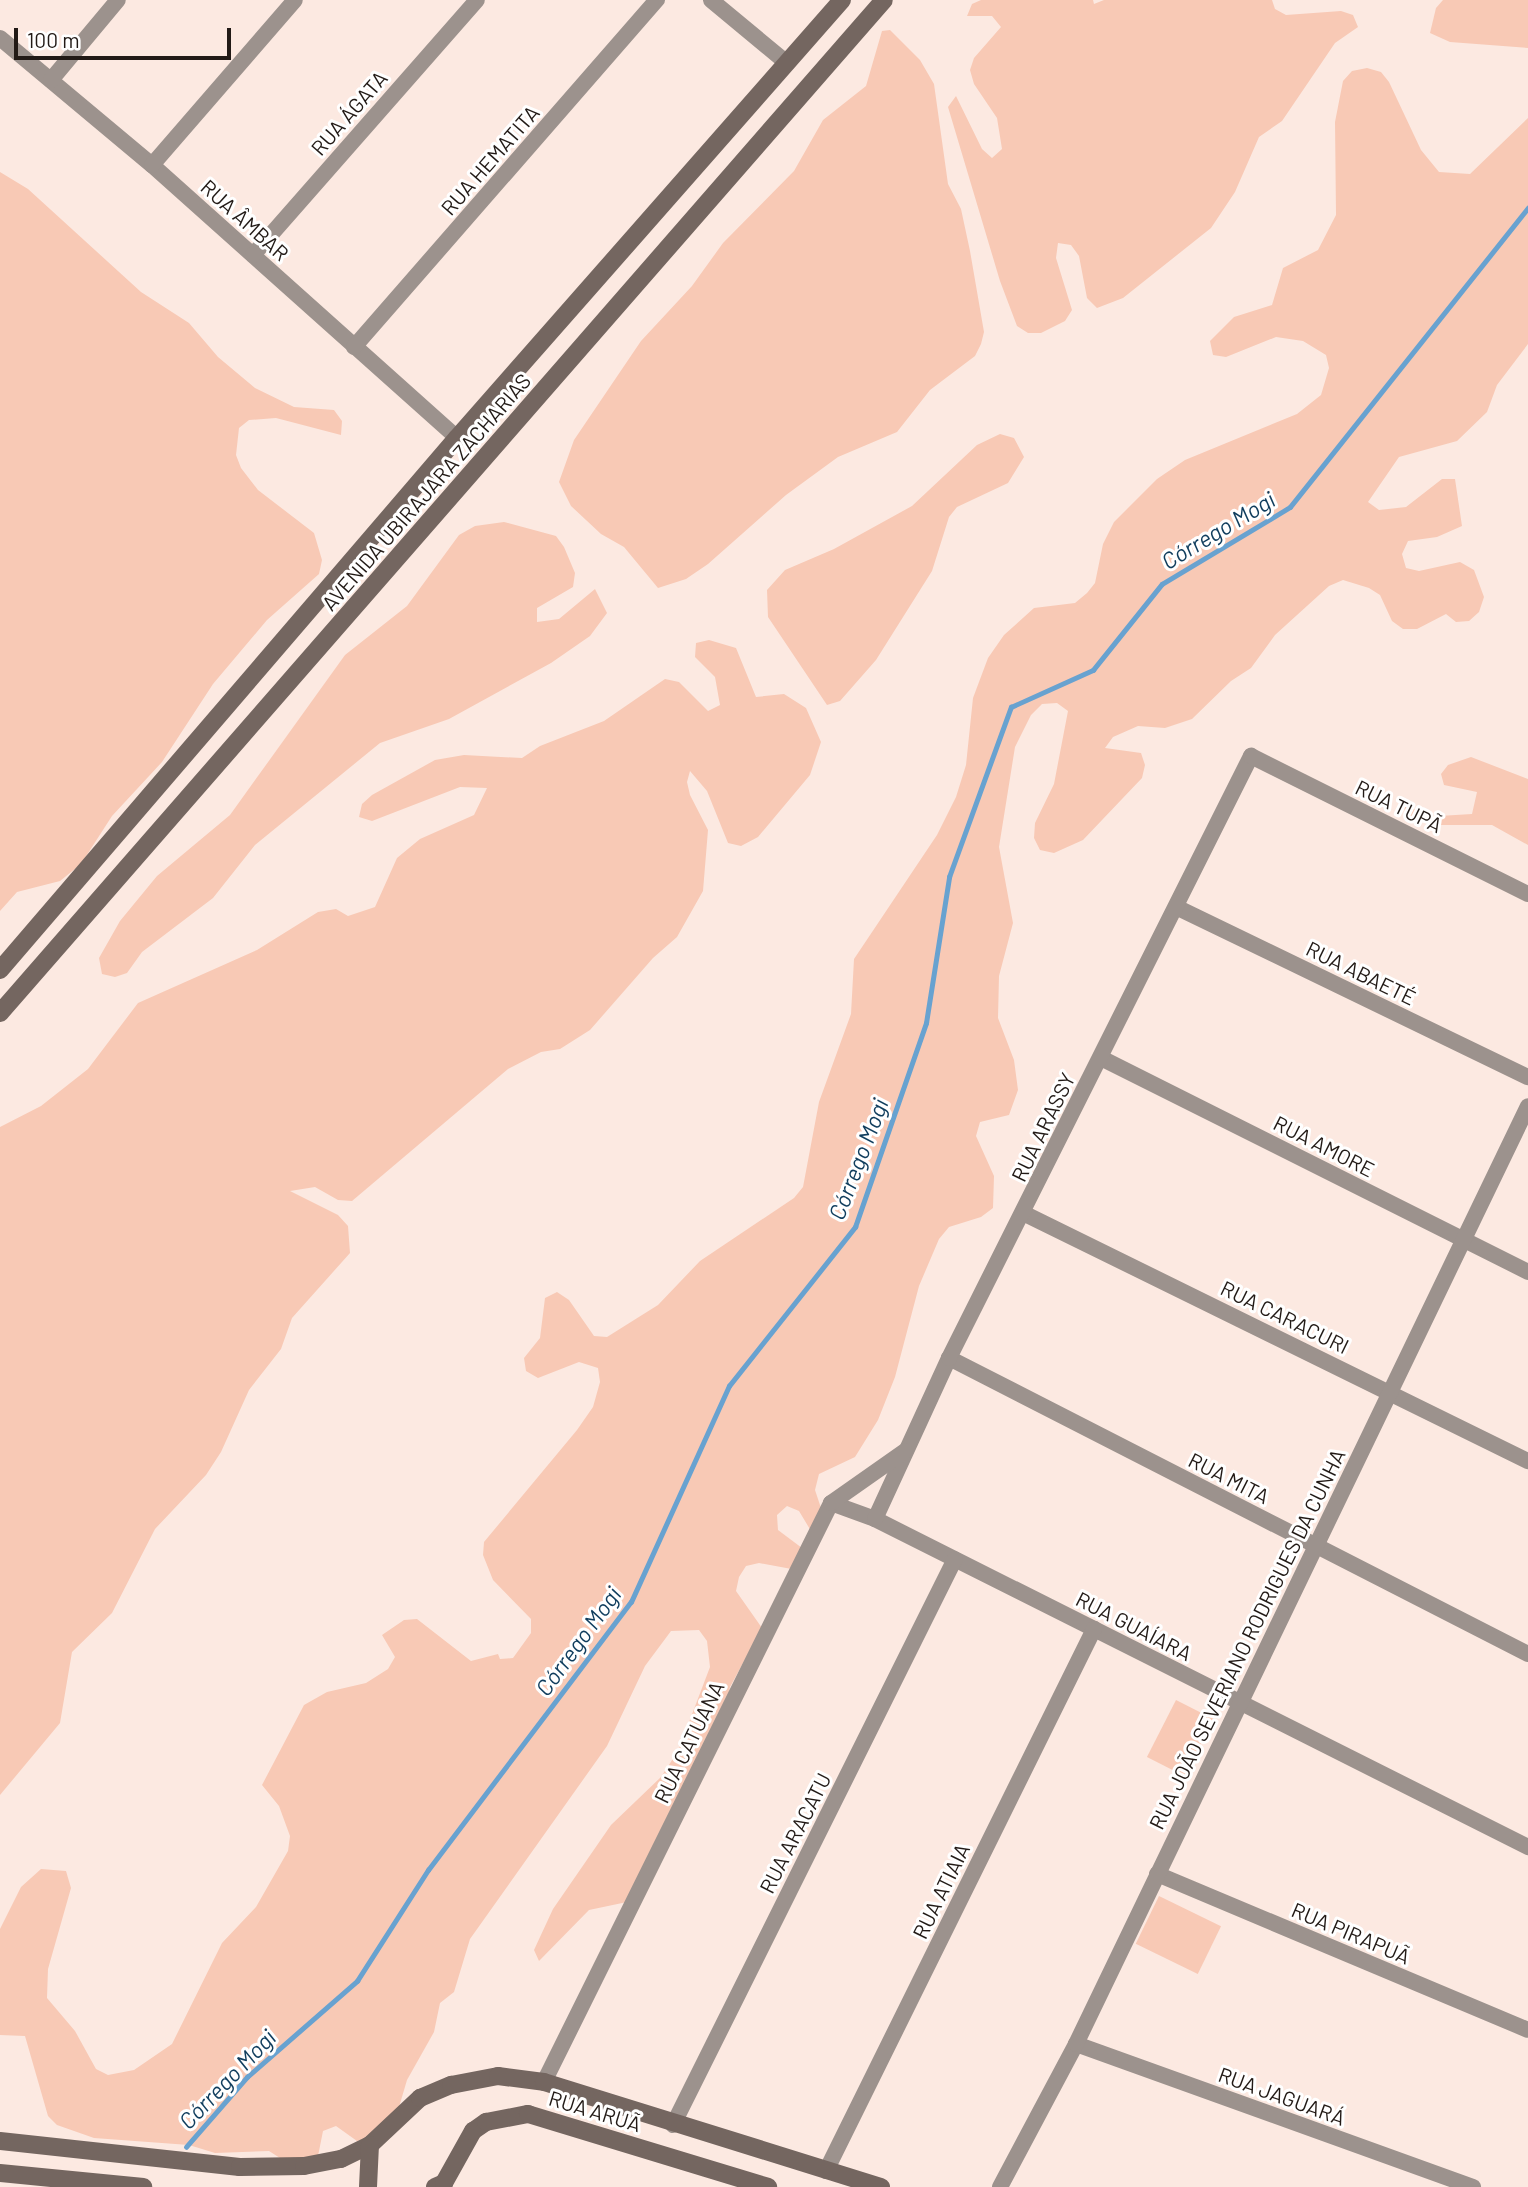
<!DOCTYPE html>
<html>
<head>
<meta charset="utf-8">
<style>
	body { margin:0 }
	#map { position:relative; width:1528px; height:2187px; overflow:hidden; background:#fce9e1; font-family:Barlow,sans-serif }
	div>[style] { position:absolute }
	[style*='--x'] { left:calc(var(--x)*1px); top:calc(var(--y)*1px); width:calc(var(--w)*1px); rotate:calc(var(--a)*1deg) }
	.green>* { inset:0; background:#f8c9b5; transform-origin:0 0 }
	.stream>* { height:4.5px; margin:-2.25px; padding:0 2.25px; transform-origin:2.25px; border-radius:2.25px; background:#68a2d0 }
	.minor>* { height:16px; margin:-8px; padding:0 8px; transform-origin:8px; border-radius:8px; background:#9c928d }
	.secondary>* { height:18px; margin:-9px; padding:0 9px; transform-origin:9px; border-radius:9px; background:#746660 }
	span { translate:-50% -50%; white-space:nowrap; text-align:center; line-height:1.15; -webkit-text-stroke:6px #fff; paint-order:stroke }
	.street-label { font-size:21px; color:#221a16 }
	.water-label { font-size:23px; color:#103d5d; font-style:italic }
	.scale { position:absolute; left:14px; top:28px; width:217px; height:32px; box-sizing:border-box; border:4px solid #221a16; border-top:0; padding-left:9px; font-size:21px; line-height:24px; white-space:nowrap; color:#221a16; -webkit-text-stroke:5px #fff; paint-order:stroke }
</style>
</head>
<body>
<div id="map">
	<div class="green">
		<i style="clip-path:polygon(981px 0,1093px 0,1094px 4px,1104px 0,1272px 0,1275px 9px,1286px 15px,1341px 11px,1353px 15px,1358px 27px,1335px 43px,1282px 121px,1259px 137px,1235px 192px,1211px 228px,1123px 298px,1097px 308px,1087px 298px,1079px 256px,1071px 245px,1058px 243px,1056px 258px,1072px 310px,1065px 321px,1041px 333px,1028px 333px,1017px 326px,1000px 281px,948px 107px,956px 96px,982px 149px,992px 158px,1002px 149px,997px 118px,974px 84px,970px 70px,974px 58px,1001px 27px,992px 16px,967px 16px,972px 4px)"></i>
		<i style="clip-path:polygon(1443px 0,1528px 0,1528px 48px,1450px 42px,1430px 33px,1436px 8px)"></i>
		<i style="clip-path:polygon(890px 30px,920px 60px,934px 84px,948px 184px,961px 209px,970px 251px,984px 332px,981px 344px,975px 356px,930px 390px,897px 432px,838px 457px,786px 495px,708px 564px,686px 579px,658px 588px,624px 547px,601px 534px,571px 506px,559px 482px,574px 440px,641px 341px,692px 286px,723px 243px,794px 171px,823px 120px,866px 86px,882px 31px)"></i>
		<i style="clip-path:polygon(1367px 68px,1381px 72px,1389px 82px,1421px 150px,1439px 172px,1470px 174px,1528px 118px,1528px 344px,1497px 385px,1487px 412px,1457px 441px,1399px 457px,1368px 502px,1379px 510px,1406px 507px,1442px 479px,1455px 479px,1462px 526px,1437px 537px,1408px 541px,1402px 554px,1406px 568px,1419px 571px,1460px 562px,1474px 570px,1484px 597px,1479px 612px,1469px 621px,1456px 622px,1446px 614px,1417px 629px,1403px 629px,1392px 621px,1380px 595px,1369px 588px,1343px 580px,1329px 586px,1275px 635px,1251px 668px,1231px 681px,1192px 719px,1165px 728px,1138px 726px,1113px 737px,1105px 748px,1141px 753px,1145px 765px,1142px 778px,1083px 840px,1054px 853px,1040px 850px,1034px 838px,1035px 823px,1054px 784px,1068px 711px,1057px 703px,1042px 704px,1031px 715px,1015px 747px,999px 847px,1013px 923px,999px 976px,998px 1018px,1014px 1060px,1018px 1090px,1009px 1115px,980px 1122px,976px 1136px,994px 1176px,993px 1208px,981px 1217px,949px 1227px,939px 1239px,919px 1286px,895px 1377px,878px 1420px,855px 1457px,819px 1474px,815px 1490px,822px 1511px,811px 1531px,799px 1511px,787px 1506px,777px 1515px,778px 1530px,802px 1548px,797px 1570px,759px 1563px,746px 1566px,739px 1577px,736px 1591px,762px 1628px,730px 1687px,725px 1713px,627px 1902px,589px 1910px,539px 1961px,534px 1950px,553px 1909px,611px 1825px,661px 1777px,678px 1751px,710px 1667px,707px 1641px,699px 1630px,671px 1631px,645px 1666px,607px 1746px,470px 1939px,454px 1992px,440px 2003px,434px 2032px,407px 2080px,399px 2107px,371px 2137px,357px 2141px,336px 2126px,323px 2131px,318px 2156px,305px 2161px,280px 2158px,269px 2151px,215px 2153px,189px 2145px,94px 2138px,57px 2125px,48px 2116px,25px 2036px,0 2035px,0 1929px,21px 1887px,41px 1869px,66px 1871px,71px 1888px,48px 1969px,47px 1998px,75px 2031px,96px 2069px,108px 2075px,134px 2070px,172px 2044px,222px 1943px,256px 1907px,288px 1851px,290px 1836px,279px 1806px,262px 1785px,304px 1705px,327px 1692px,366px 1683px,388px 1669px,395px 1657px,382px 1635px,404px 1620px,417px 1619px,471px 1661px,498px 1654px,500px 1659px,513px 1658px,531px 1633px,531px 1619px,493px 1580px,483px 1555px,484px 1542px,577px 1430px,593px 1407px,600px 1382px,598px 1368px,579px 1362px,538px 1378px,526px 1371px,524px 1358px,540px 1338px,545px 1298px,557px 1292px,569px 1300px,594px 1336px,607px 1337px,658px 1305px,700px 1261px,794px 1198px,803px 1187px,819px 1102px,851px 1014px,854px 959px,937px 835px,956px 797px,966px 765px,973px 698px,988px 658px,1004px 635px,1034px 608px,1075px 603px,1087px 593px,1095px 583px,1103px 544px,1114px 522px,1157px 479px,1185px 460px,1297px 414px,1321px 395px,1329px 368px,1326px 355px,1303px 341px,1276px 337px,1226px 357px,1213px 355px,1210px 341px,1234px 317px,1272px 305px,1283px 268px,1318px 250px,1336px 215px,1335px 122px,1343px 81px,1352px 71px)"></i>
		<i style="clip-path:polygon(0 172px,28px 189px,141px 292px,189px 323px,218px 357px,255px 388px,294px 407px,334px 410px,342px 421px,341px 435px,276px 418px,249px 420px,239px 428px,236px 455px,241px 468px,258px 490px,314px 533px,322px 560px,319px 574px,267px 620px,213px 684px,162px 762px,112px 816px,81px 864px,60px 881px,17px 892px,0 911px)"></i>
		<i style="clip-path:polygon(1000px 434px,1014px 438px,1024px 457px,1008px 483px,957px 507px,949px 517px,932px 571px,876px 660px,840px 701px,827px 705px,768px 617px,767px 590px,785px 570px,834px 549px,912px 506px,977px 445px)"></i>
		<i style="clip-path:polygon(504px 522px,556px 536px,564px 547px,575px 573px,573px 587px,537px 608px,537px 622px,559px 619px,595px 589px,607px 613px,590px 636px,551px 663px,449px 719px,380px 743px,255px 845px,213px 898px,142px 952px,127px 973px,115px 977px,102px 974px,99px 958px,120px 921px,157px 876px,230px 815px,345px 655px,407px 606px,459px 535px,475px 526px)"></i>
		<i style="clip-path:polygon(709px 640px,736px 648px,756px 697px,784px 694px,806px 708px,821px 742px,810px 775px,758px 837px,741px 846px,728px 843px,707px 791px,690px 771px,687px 782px,690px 795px,708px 830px,703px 891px,677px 937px,653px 958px,590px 1030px,560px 1049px,541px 1052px,508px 1069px,352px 1201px,338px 1200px,315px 1187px,290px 1191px,338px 1215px,348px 1226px,350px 1253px,292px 1318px,281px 1349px,249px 1390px,221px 1452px,206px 1475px,155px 1529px,112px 1613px,72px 1652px,60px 1723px,0 1795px,0 1127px,41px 1106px,88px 1069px,138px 1003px,257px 950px,318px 912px,336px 909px,348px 916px,375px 907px,397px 858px,420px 839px,474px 815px,487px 788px,460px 787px,372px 821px,359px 817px,362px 804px,372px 795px,435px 760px,464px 755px,522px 758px,540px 746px,604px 721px,665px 679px,679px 682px,708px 711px,720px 705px,715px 677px,695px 657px,696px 643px)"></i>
		<i style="clip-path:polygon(1471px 757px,1528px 779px,1528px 845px,1492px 825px,1439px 825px,1406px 817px,1404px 806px,1439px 816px,1472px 814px,1477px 792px,1444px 785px,1441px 774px,1448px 765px)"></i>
		<i style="left:1176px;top:1700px;width:42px;height:64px;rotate:27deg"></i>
		<i style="left:1159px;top:1896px;width:69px;height:53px;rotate:26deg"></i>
	</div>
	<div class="stream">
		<i style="--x:186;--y:2147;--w:93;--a:-48.9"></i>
		<i style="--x:247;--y:2077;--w:146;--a:-41.1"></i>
		<i style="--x:357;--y:1981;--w:132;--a:-57.4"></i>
		<i style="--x:428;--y:1870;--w:336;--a:-52.9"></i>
		<i style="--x:631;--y:1602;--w:237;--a:-65.6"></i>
		<i style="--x:729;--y:1386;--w:203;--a:-51.6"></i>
		<i style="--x:855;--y:1227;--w:216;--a:-70.8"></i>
		<i style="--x:926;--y:1023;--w:148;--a:-81"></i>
		<i style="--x:949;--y:877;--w:181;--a:-70"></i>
		<i style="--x:1011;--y:707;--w:90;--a:-24.3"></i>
		<i style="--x:1093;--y:670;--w:110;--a:-51.3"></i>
		<i style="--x:1162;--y:584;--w:149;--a:-31"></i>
		<i style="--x:1290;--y:507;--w:382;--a:-51.5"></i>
	</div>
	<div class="minor">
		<i style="--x:711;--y:0;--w:99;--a:39.7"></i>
		<i style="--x:0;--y:38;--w:198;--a:39.9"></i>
		<i style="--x:152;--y:165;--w:409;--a:41.8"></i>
		<i style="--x:51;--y:80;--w:104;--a:-50.1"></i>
		<i style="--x:152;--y:165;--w:218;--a:-49.1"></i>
		<i style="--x:253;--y:255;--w:339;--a:-48.7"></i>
		<i style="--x:354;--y:347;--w:461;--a:-48.9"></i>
		<i style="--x:1176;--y:907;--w:391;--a:25.8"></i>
		<i style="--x:1101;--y:1058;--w:478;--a:26.6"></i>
		<i style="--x:1023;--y:1213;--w:563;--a:26.16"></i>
		<i style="--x:949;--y:1358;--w:650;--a:27.08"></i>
		<i style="--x:831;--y:1503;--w:47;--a:20"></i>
		<i style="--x:875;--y:1519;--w:731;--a:26.67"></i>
		<i style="--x:875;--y:1519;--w:177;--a:-65.3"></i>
		<i style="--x:949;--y:1358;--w:674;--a:-63.36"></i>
		<i style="--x:1251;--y:756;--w:309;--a:26.5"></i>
		<i style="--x:1157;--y:1874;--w:402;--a:22.8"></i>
		<i style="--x:1076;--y:2044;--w:422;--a:19.8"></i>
		<i style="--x:544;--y:2082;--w:646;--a:-63.63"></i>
		<i style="--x:831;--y:1503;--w:90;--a:-35.1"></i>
		<i style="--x:673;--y:2125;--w:632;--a:-63.52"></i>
		<i style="--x:826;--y:2171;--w:605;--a:-63.69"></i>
		<i style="--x:1000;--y:2187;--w:162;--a:-62"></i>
		<i style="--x:1076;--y:2044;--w:1041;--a:-64.27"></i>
	</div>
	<div class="secondary">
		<i style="--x:0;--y:970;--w:701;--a:-49.34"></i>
		<i style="--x:457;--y:438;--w:583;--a:-48.68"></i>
		<i style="--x:0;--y:1013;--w:1344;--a:-48.89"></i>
		<i style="--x:0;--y:2141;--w:241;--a:6.2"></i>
		<i style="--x:240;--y:2167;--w:64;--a:-0.9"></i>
		<i style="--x:304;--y:2166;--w:38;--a:-11"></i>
		<i style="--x:341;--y:2159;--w:32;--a:-26"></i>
		<i style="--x:370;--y:2145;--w:69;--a:-43.2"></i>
		<i style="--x:420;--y:2098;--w:34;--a:-23"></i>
		<i style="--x:451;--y:2085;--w:48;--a:-10.8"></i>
		<i style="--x:498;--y:2076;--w:46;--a:7.4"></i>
		<i style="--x:544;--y:2082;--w:353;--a:17.3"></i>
		<i style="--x:0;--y:2173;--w:144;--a:5.6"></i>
		<i style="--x:368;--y:2187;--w:42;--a:-87.3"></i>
		<i style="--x:435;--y:2187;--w:10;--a:-24"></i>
		<i style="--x:444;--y:2183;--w:60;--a:-60.9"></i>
		<i style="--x:473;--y:2131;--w:16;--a:-35"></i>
		<i style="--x:486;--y:2122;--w:43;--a:-10.8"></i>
		<i style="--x:528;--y:2114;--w:251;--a:16.9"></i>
	</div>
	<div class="street-label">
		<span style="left:349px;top:113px;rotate:-49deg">RUA ÁGATA</span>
		<span style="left:490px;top:160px;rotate:-49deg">RUA HEMATITA</span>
		<span style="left:245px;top:220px;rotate:42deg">RUA ÂMBAR</span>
		<span style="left:426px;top:492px;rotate:-49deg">AVENIDA UBIRAJARA ZACHARIAS</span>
		<span style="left:1399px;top:806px;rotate:26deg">RUA TUPÃ</span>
		<span style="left:1361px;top:973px;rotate:26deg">RUA ABAETÉ</span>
		<span style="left:1043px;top:1127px;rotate:-64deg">RUA ARASSY</span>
		<span style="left:1324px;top:1146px;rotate:27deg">RUA AMORE</span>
		<span style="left:1285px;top:1317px;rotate:26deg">RUA CARACURI</span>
		<span style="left:1229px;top:1478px;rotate:27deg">RUA MITA</span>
		<span style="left:1134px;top:1626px;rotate:27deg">RUA GUAÍARA</span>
		<span style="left:1247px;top:1639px;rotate:-64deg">RUA JOÃO SEVERIANO RODRIGUES DA CUNHA</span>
		<span style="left:689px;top:1742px;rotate:-64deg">RUA CATUANA</span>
		<span style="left:795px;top:1833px;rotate:-63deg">RUA ARACATU</span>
		<span style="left:941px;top:1891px;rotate:-64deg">RUA ATIAIA</span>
		<span style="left:1351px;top:1933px;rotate:23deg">RUA PIRAPUÃ</span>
		<span style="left:1282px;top:2096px;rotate:20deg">RUA JAGUARÁ</span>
		<span style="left:595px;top:2111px;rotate:17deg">RUA ARUÃ</span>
	</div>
	<div class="water-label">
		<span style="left:1218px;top:530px;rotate:-31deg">Córrego Mogi</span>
		<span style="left:858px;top:1159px;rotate:-69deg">Córrego Mogi</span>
		<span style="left:578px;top:1641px;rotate:-54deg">Córrego Mogi</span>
		<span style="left:227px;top:2079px;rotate:-46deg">Córrego Mogi</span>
	</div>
	<div class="scale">100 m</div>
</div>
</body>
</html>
